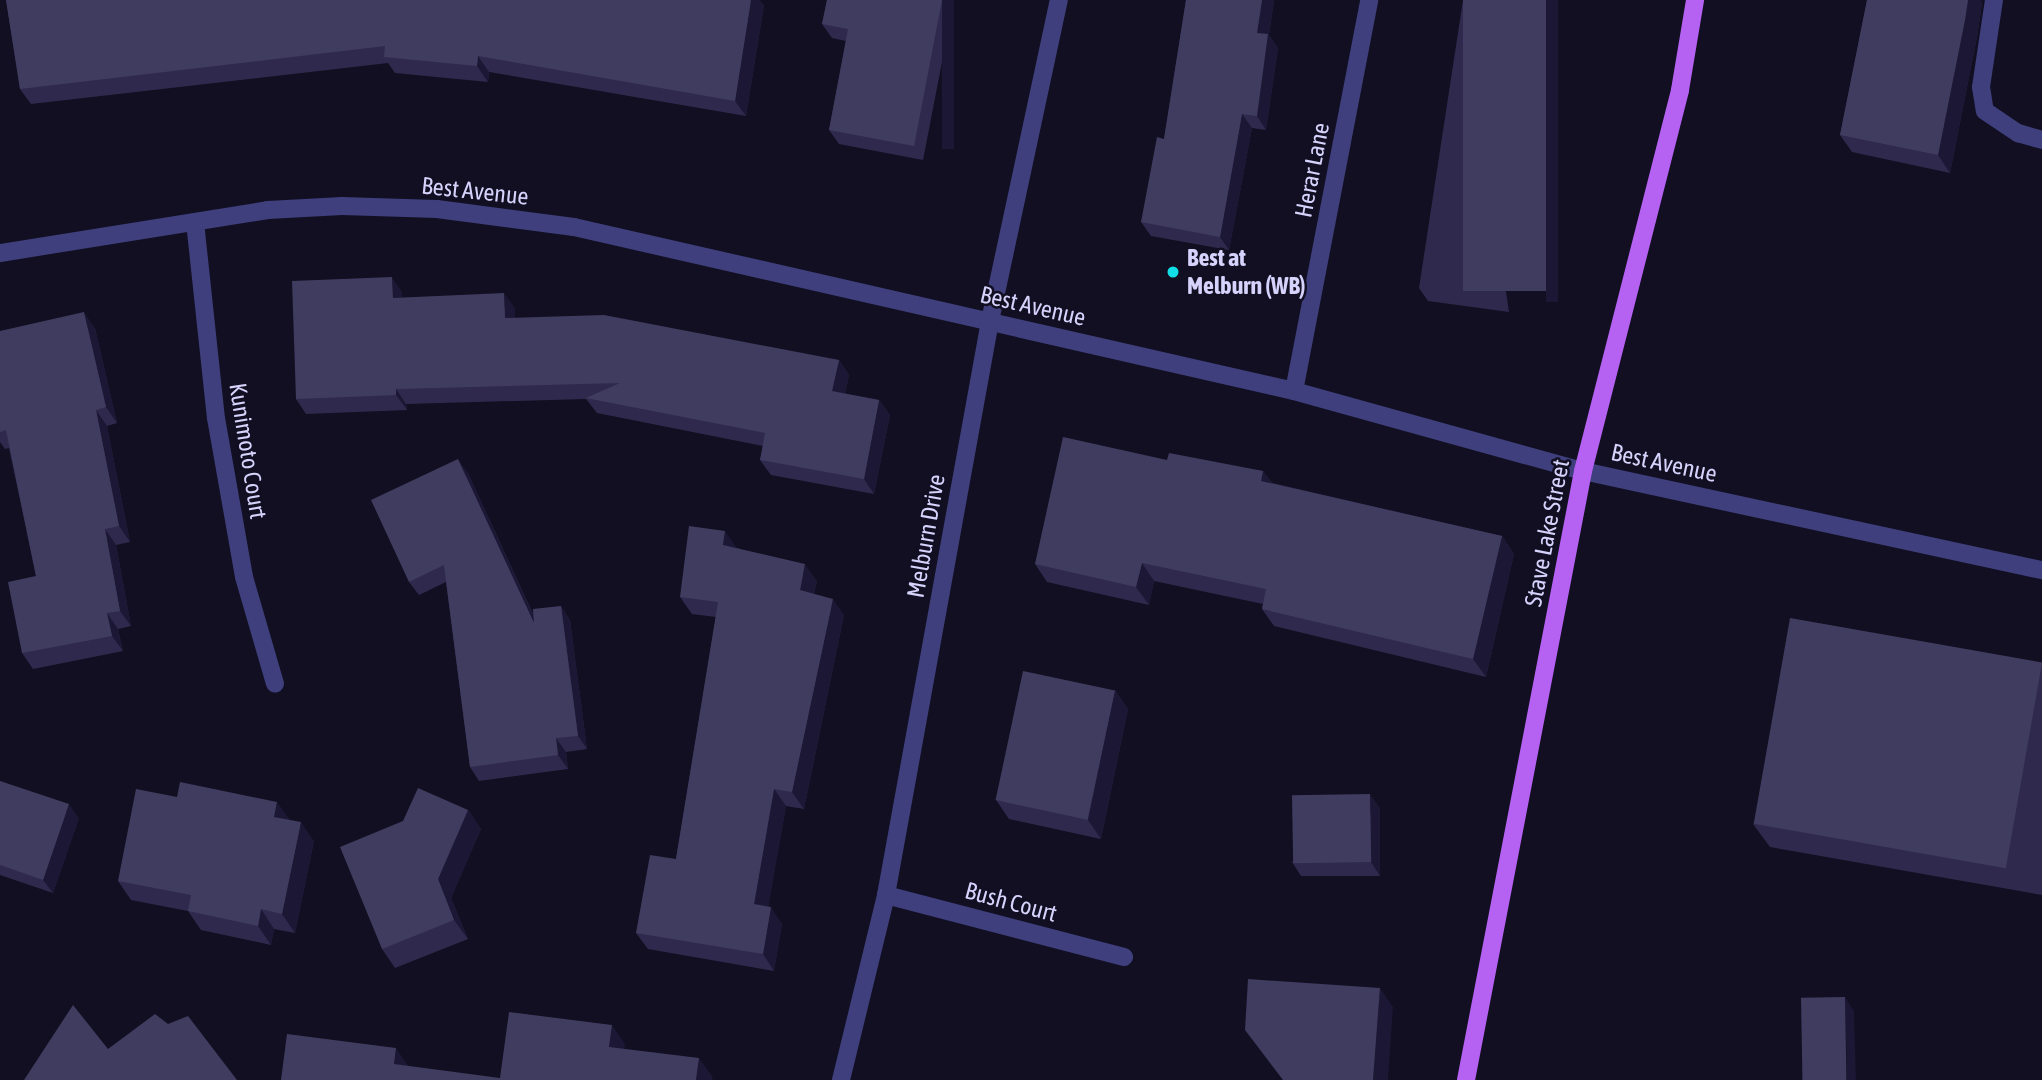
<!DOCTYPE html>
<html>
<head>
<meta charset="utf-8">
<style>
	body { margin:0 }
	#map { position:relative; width:2042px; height:1080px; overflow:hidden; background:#110f21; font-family:"Asap Condensed",sans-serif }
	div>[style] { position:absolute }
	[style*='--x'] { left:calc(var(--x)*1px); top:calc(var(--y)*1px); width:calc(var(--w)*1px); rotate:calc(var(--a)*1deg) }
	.minor>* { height:18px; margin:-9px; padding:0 9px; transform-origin:9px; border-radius:9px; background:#3e3f7c }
	.major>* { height:18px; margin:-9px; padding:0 9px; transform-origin:9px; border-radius:9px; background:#b562f3 }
	.wall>* { inset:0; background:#2f2a4d }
	.shaded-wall>* { inset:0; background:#1b1734; transform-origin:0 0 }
	.building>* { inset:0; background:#403c60; transform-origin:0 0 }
	.dots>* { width:19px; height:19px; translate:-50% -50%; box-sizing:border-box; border:4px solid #110f21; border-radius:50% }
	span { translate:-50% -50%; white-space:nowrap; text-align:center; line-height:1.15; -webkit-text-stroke:5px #110f21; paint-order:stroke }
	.street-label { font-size:24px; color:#d5d2fc }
	.poi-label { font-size:24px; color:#d5d2fc; font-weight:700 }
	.left { translate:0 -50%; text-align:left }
</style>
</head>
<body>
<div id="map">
	<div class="minor">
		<i style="--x:1994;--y:0;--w:88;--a:98.5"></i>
		<i style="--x:1981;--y:87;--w:24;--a:81"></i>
		<i style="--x:1985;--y:111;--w:40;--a:34"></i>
		<i style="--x:2018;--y:133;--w:25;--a:16"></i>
		<i style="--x:195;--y:222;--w:197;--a:83.9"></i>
		<i style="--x:216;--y:418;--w:161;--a:80"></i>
		<i style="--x:244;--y:577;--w:111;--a:73.8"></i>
		<i style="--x:0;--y:253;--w:271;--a:-9.1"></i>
		<i style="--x:268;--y:210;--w:74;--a:-3.1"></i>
		<i style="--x:342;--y:206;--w:95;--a:1.8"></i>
		<i style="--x:437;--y:209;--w:138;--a:7.5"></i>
		<i style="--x:574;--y:227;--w:738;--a:12.83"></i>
		<i style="--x:1294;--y:391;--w:300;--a:15.5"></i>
		<i style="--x:1583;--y:471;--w:470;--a:12.2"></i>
		<i style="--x:1294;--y:391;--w:398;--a:-79.1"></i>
		<i style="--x:886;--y:895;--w:246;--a:14.6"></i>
		<i style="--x:841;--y:1080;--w:190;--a:-76.3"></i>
		<i style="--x:886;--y:895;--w:583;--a:-79.73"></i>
		<i style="--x:990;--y:321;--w:328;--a:-77.9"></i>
	</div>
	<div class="major">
		<i style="--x:1466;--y:1080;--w:620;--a:-79.12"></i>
		<i style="--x:1583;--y:471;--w:393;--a:-75.7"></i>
		<i style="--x:1680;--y:90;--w:91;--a:-80.5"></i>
	</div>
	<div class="wall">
		<i style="clip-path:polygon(6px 0,764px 5px,746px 116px,489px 72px,488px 82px,395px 73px,388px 63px,31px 104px,20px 89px)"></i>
		<i style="clip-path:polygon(827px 0,954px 0,923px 160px,839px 144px,829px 130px,846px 41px,832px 38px,822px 24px)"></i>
		<i style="clip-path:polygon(1186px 0,1274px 0,1269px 35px,1278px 48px,1266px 130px,1252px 128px,1229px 250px,1151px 236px,1141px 222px,1164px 139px)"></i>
		<i style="clip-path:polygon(1463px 0,1509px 312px,1428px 301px,1419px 288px)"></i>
		<i style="clip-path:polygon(1867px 0,1980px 0,1982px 3px,1977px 37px,1950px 173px,1852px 152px,1840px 135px)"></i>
		<i style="clip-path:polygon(402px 292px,402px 298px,515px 308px,515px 318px,839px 360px,849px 375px,845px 394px,879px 400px,890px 415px,874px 494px,771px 475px,760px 460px,763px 446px,597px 413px,586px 399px,406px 404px,407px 410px,306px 414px,296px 399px)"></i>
		<i style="clip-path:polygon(95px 328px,117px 423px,107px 426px,130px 542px,116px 545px,131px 626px,118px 629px,123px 651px,33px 669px,22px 653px,36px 576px,9px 448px,5px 449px,0 442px,0 331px)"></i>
		<i style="clip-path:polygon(1167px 460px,1263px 471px,1272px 483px,1502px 536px,1514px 554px,1486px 677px,1274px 626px,1262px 609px,1263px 604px,1154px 581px,1149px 605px,1047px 582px,1035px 564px)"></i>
		<i style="clip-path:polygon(468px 473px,534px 616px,561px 606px,570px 620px,587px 749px,566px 752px,568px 769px,479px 781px,470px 767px,446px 582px,419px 595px,409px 582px)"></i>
		<i style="clip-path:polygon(737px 548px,817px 581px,814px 594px,844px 615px,804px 809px,786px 806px,768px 907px,782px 924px,774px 971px,648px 949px,636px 933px,676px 859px,716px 617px,692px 614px,680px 597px)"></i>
		<i style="clip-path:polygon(2042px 663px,2042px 895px,1770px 847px,1753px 824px)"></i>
		<i style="clip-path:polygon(1115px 690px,1128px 709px,1101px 839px,1009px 819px,996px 800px)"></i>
		<i style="clip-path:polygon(0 781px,79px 818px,53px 893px,0 875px)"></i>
		<i style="clip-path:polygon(1380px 808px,1380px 876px,1301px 876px,1292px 862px)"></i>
		<i style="clip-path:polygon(468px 810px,481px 829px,451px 898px,468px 939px,395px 968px,382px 949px)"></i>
		<i style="clip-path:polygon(290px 820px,314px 841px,295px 933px,274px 929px,271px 945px,201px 930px,188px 911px,131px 900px,118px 881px)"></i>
	</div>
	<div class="shaded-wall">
		<i style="clip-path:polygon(751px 0,760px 0,764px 5px,746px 116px,735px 101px)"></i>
		<i style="left:942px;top:0;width:12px;height:149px"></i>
		<i style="clip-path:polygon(1262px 0,1274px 0,1269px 35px,1278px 48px,1266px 130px,1257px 116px,1257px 33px)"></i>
		<i style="left:1546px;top:0;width:12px;height:302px"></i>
		<i style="clip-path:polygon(1968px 0,1980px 0,1982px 3px,1977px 37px,1950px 173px,1938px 155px)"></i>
		<i style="clip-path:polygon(478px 56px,489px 72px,488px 82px,477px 66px)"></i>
		<i style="clip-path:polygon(1242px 114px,1252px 128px,1229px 250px,1220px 237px)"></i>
		<i style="clip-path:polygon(392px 277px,402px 292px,403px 313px,393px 298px)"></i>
		<i style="clip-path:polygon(504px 293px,515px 308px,515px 333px,505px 318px)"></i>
		<i style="clip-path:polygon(84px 312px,95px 328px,117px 423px,106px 407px)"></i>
		<i style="clip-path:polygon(839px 360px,849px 375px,843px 406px,832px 391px)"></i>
		<i style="clip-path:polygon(396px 389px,406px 404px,407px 410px,396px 395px)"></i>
		<i style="clip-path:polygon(879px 400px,890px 415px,874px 494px,864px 479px)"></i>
		<i style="clip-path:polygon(96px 410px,107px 426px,130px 542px,119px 526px)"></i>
		<i style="clip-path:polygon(458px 459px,468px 473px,543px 637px,534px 623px)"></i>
		<i style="clip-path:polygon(1263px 471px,1276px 489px,1261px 481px)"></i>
		<i style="clip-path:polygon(105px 529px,116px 545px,131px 626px,120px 611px)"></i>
		<i style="clip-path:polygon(725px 531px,737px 548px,735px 562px,723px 545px)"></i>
		<i style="clip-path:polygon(1502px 536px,1514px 554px,1486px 677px,1473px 659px)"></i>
		<i style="clip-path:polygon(1142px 563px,1154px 581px,1149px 605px,1136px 587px)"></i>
		<i style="clip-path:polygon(805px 564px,817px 581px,811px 607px,800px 590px)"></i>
		<i style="clip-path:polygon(833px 599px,844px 615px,804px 809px,792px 792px)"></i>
		<i style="clip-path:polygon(561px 606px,570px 620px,587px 749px,578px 736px)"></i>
		<i style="clip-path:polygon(107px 613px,118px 629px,123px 651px,112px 636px)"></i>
		<i style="clip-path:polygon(1115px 690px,1128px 709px,1101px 839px,1088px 820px)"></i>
		<i style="clip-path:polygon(556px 738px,566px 752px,568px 769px,558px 755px)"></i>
		<i style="clip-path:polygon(774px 789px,786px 806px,766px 921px,754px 904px)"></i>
		<i style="clip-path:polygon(1370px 794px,1380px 808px,1380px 876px,1371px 862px)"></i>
		<i style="clip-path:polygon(277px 802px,291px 821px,274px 817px)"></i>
		<i style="clip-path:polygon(69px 804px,79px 818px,53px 893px,43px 880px)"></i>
		<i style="clip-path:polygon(468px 810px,481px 829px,451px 898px,468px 939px,454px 920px,438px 879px)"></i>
		<i style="clip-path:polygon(301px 822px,314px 841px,295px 933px,282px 914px)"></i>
		<i style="clip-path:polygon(771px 907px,782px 924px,774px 971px,763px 954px)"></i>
		<i style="clip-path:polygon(261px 909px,274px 929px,271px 945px,258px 926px)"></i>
		<i style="clip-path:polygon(1380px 988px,1393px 1007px,1388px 1080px,1373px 1080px)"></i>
		<i style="clip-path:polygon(1845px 997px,1854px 1011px,1856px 1080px,1847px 1080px)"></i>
		<i style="clip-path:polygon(612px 1025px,625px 1044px,622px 1066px,609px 1047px)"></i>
		<i style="clip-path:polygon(396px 1048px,409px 1067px,394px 1064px)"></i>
		<i style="clip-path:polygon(699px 1058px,713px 1077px,712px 1080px,696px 1080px)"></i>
	</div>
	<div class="building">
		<i style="clip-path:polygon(6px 0,751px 0,735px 101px,478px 56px,477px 66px,384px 57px,385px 46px,20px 89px)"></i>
		<i style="clip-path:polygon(827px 0,942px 0,914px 146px,829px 130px,848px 29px,822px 24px)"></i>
		<i style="clip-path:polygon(1186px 0,1262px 0,1257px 33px,1268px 34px,1257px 116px,1242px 114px,1220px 237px,1141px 222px,1157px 137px,1164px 139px)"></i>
		<i style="left:1463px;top:0;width:83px;height:291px"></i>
		<i style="clip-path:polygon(1867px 0,1968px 0,1965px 20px,1938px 155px,1840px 135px)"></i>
		<i style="clip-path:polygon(392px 277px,393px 298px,504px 293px,505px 318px,604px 315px,839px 360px,832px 391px,879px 400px,864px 479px,760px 460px,765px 433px,586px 398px,620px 383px,396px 389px,396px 395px,296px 399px,292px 281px)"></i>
		<i style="clip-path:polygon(84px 312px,106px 407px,96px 410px,119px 526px,105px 529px,120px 611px,107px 613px,112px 636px,22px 653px,8px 582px,36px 576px,6px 430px,0 432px,0 331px)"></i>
		<i style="clip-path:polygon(1063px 437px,1167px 460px,1169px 453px,1263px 471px,1261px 481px,1502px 536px,1473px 659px,1262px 609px,1266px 589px,1142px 563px,1136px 587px,1035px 564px)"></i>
		<i style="clip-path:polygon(458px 459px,534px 623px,533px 609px,561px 606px,578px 736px,556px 738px,558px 755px,470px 767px,444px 565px,409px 582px,371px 500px)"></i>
		<i style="clip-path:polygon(689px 526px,725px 531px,723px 545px,805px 564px,800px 590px,833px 599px,792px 792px,774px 789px,754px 904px,771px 907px,763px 954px,636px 933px,650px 855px,676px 859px,718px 602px,680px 597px)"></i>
		<i style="left:1790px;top:618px;width:256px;height:209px;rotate:10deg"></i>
		<i style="left:1023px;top:671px;width:94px;height:132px;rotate:12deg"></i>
		<i style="clip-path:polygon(0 781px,69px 804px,43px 880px,0 865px)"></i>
		<i style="clip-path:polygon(180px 782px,277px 802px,274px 817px,301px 822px,282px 914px,261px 909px,258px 926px,188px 911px,191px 895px,118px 881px,136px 789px,177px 797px)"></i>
		<i style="clip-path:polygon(418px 788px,468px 810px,438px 879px,454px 920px,382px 949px,340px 847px,403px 821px)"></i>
		<i style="left:1370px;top:794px;width:68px;height:78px;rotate:89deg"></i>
		<i style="clip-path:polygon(1248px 979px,1380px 988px,1373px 1080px,1283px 1080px,1245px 1030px)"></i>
		<i style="left:1845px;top:997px;width:83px;height:44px;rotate:89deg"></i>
		<i style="clip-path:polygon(73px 1005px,108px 1049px,155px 1014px,168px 1024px,188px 1016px,237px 1080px,24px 1080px)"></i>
		<i style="clip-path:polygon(509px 1012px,612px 1025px,609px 1047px,699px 1058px,696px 1080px,281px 1080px,287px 1034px,396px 1048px,394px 1064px,500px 1078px)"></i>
	</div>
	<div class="dots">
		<i style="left:1173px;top:272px;background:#12dee8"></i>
	</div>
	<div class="street-label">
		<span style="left:1312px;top:170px;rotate:-79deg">Herar Lane</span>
		<span style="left:475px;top:191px;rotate:6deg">Best Avenue</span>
		<span style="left:1033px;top:306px;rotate:13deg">Best Avenue</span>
		<span style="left:248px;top:451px;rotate:81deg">Kunimoto Court</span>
		<span style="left:1664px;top:463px;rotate:12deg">Best Avenue</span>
		<span style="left:1547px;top:533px;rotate:-79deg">Stave Lake Street</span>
		<span style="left:926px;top:536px;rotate:-80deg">Melburn Drive</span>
		<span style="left:1011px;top:902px;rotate:15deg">Bush Court</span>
	</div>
	<div class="poi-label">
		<span class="left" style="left:1187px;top:272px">Best at<br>Melburn (WB)</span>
	</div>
</div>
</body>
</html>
